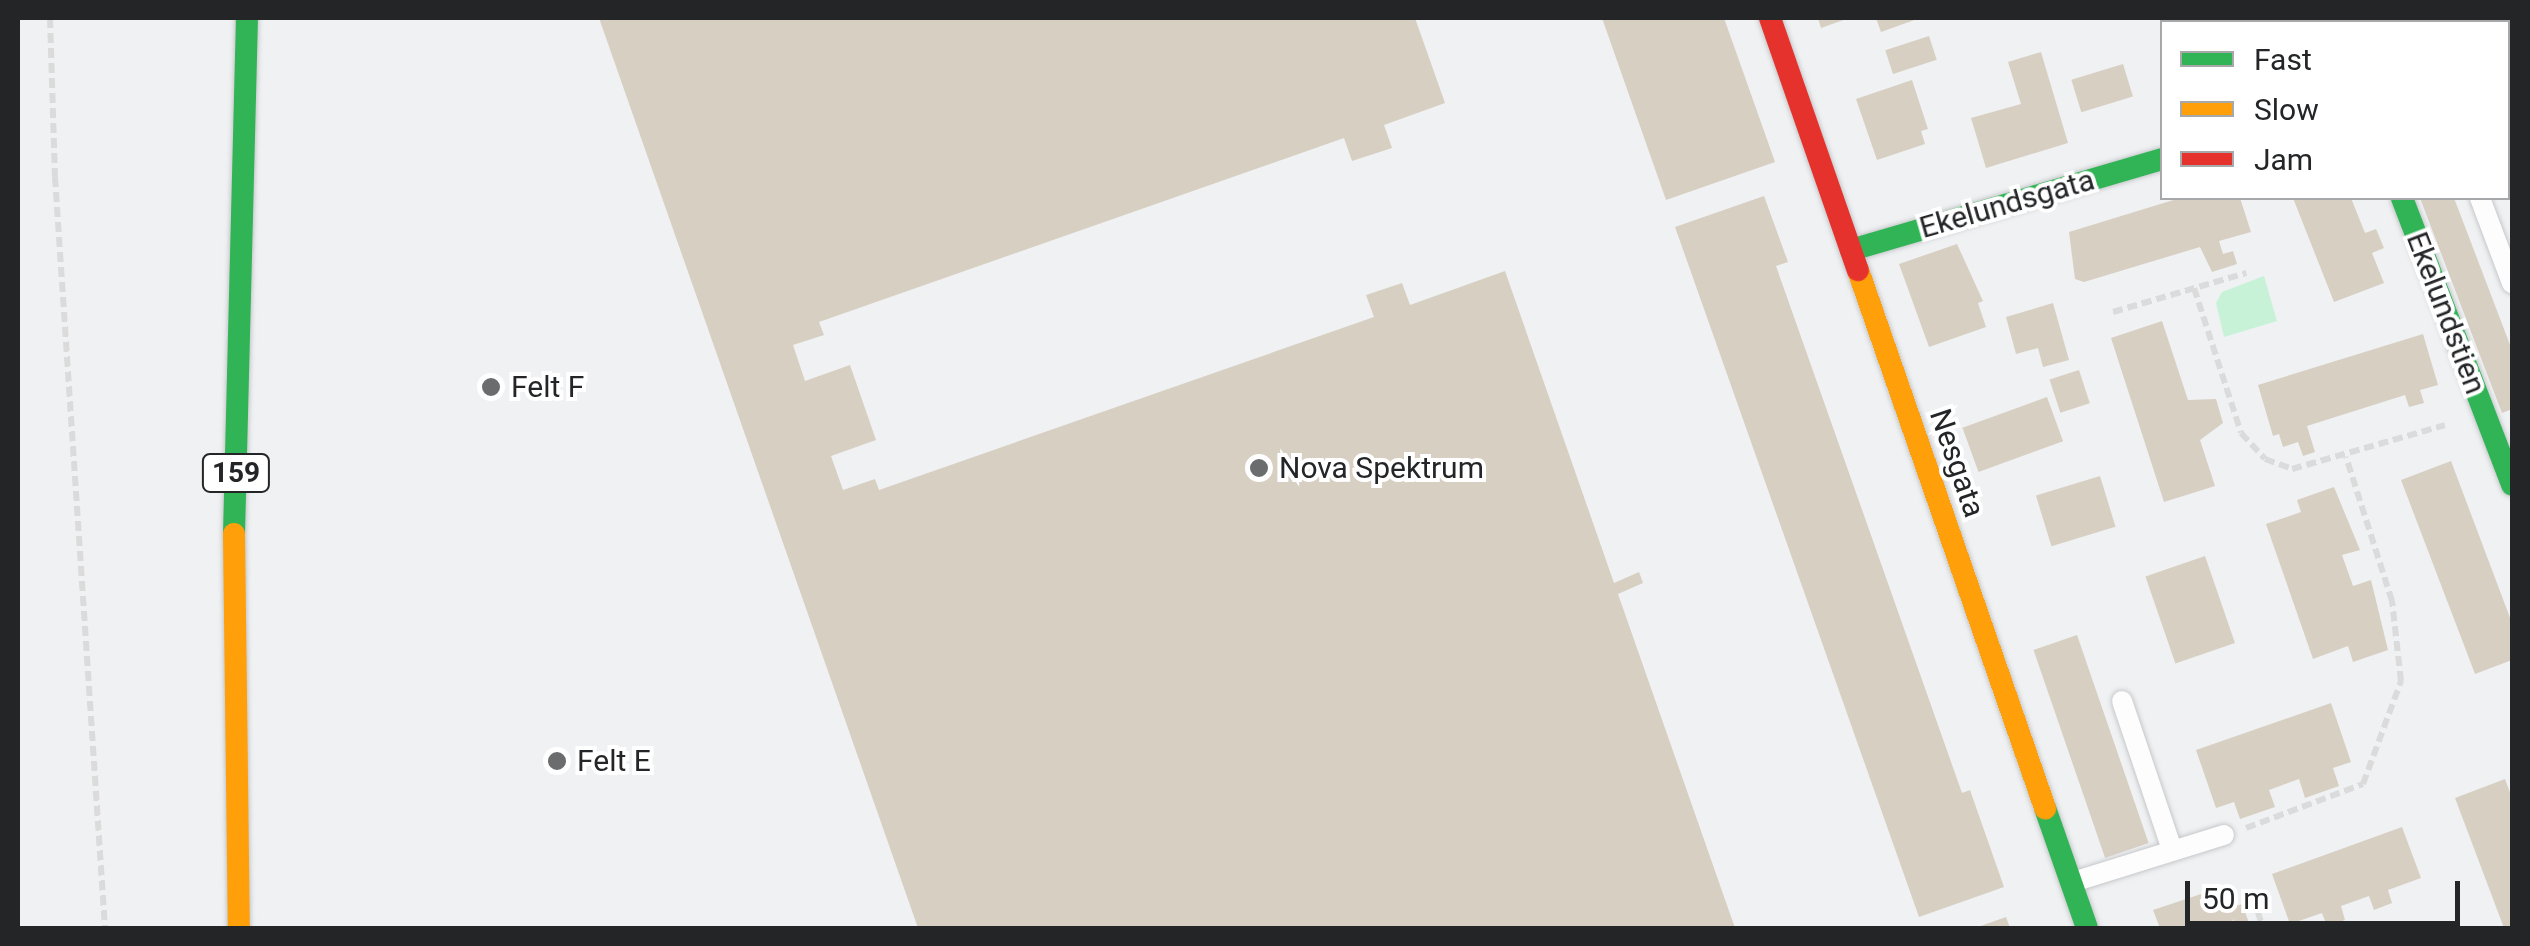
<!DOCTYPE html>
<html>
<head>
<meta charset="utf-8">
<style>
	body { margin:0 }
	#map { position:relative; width:2530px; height:946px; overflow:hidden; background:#eff1f3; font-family:Roboto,sans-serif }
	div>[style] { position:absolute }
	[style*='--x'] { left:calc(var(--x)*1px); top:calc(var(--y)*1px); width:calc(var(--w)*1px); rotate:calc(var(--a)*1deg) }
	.green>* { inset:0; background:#c7f2d7 }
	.building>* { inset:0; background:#d8cfc3; transform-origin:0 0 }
	.path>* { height:6px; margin-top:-3px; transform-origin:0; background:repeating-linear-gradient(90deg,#dbdbdc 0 10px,transparent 0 15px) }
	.roads { filter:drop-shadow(0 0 2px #c7c8ca) drop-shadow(0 0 2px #c7c8ca) }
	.lane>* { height:20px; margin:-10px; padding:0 10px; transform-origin:10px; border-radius:10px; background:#fdfdfd }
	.street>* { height:42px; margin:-21px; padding:0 21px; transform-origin:21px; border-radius:21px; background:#fdfdfd }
	.fast>* { height:22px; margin:-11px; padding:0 11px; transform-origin:11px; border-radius:11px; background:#30b455 }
	.slow>* { height:22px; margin:-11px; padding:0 11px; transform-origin:11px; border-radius:11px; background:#ff9f0a }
	.jam>* { height:22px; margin:-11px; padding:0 11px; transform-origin:11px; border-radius:11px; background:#e5322d }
	.dots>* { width:28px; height:28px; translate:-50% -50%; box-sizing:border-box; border:5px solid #fff; border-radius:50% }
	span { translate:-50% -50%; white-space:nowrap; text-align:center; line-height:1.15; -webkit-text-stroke:8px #fff; paint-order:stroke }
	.shield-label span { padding:2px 8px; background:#fff; border:2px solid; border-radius:8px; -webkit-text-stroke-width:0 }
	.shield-label { font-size:28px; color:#242527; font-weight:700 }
	.street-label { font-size:30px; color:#242527 }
	.poi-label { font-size:30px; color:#242527 }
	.left { translate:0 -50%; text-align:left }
	.frame { position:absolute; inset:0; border:20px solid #242527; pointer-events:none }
	.legend { position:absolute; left:2160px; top:20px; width:350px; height:180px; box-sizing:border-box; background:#fff; border:2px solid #a7a8a9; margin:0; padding:12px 18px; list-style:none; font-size:30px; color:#242527 }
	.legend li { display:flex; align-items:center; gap:20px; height:50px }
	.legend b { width:50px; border:2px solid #a7a8a9 }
	.scale { position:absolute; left:2185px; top:881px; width:275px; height:45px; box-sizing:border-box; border:5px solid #242527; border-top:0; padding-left:12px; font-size:30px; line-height:35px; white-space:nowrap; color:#242527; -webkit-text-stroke:8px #fff; paint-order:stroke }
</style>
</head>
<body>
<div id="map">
	<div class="green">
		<i style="clip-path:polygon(2264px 276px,2277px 321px,2224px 337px,2216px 303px,2222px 292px)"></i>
	</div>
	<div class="building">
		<i style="clip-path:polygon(599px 18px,1415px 18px,1445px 103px,1384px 125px,1392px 148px,1352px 161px,1344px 138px,819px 322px,824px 335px,793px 345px,805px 381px,850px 365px,876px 440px,831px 456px,843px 490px,875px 479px,879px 490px,1374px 317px,1366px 295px,1402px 283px,1410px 305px,1505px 271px,1614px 583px,1639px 572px,1643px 583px,1618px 594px,1735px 928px,918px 928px)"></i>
		<i style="clip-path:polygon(1602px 18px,1724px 18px,1775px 162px,1666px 200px)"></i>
		<i style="clip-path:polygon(1818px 18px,1849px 18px,1821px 28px)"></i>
		<i style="clip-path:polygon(1876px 18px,1920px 18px,1881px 32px)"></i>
		<i style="left:2237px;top:18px;width:44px;height:4px"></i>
		<i style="clip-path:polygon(2398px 18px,2454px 18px,2450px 22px)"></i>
		<i style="left:1929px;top:36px;width:25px;height:46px;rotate:72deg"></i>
		<i style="clip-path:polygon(2041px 52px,2068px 143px,1986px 168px,1971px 118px,2021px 104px,2008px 62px)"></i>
		<i style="left:2123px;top:64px;width:34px;height:54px;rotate:73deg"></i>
		<i style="clip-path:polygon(1912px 80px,1928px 129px,1921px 131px,1925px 144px,1877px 160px,1856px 99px)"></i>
		<i style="clip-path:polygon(1764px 196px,1788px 262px,1776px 266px,1962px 793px,1970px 790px,2004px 887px,1919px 917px,1675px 227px)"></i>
		<i style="clip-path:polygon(2180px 198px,2240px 198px,2251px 232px,2219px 241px,2223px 254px,2233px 251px,2237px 264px,2212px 272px,2200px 247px,2084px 282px,2075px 279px,2069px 232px)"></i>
		<i style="clip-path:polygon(2293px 198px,2351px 198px,2365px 233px,2376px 229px,2384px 248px,2372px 253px,2384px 283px,2334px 302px)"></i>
		<i style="clip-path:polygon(2420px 198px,2454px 198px,2512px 350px,2512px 409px,2502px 413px)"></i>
		<i style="clip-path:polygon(1957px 244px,1983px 301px,1978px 303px,1986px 327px,1929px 347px,1899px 264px)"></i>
		<i style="clip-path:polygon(2053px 303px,2069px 360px,2043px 367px,2038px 348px,2016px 354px,2006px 317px)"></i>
		<i style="clip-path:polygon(2162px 321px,2188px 400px,2216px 399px,2223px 423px,2200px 440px,2215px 486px,2164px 502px,2111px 338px)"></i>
		<i style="clip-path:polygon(2423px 334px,2438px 385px,2420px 390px,2424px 403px,2409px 407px,2405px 395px,2307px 426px,2315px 452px,2303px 456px,2298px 442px,2283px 447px,2279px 434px,2273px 436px,2258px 385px)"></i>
		<i style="left:2079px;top:370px;width:35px;height:31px;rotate:72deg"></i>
		<i style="left:2047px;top:397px;width:47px;height:90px;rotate:70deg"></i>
		<i style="clip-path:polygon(2451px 461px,2512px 623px,2512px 660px,2475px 674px,2401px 480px)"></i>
		<i style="left:2100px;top:476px;width:53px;height:67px;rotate:73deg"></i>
		<i style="clip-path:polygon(2334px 487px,2360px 550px,2342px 555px,2353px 586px,2371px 580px,2388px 650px,2353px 662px,2348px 646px,2313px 659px,2266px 524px,2301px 512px,2297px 500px)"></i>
		<i style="left:2205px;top:556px;width:92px;height:63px;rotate:71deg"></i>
		<i style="left:2077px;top:635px;width:220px;height:46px;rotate:71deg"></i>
		<i style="clip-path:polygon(2331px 703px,2351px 762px,2333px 768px,2339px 786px,2305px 798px,2299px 779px,2269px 790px,2275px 807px,2240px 819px,2234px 802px,2216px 808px,2196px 750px)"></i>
		<i style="clip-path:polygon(2505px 779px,2512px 798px,2512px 925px,2504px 928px,2455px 798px)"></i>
		<i style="clip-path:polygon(2402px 827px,2421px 878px,2388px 890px,2392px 903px,2374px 910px,2369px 896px,2341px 906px,2345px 920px,2327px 926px,2322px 913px,2290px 924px,2272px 874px)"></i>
		<i style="clip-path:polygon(2204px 893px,2206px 901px,2218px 897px,2223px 910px,2242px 904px,2251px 928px,2236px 928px,2233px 919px,2230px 928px,2160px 928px,2153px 910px)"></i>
		<i style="clip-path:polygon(2006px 917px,2010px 928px,1975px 928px)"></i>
	</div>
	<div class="path">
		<i style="--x:50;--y:18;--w:159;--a:88.2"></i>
		<i style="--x:55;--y:177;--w:753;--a:86.19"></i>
		<i style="--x:2194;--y:288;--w:152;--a:72"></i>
		<i style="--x:2241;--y:433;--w:35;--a:47"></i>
		<i style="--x:2265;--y:459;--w:29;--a:20"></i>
		<i style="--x:2292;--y:469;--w:159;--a:-16"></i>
		<i style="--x:2113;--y:312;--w:139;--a:-16.3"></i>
		<i style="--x:2246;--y:828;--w:125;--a:-20.6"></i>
		<i style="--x:2363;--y:784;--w:110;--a:-69.7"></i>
		<i style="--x:2401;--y:681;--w:81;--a:-96.4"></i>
		<i style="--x:2392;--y:601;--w:151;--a:-107.7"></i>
		<i style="--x:2253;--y:897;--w:33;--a:72"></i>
		<i style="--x:2435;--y:928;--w:8;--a:0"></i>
	</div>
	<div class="roads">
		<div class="lane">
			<i style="--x:2508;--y:58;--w:9;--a:63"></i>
			<i style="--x:2480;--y:198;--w:91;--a:69.4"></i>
			<i style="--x:2122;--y:701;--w:157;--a:71.4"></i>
			<i style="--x:2073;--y:882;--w:158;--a:-17.3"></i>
		</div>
		<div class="street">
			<i style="--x:2308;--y:18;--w:5;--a:53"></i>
			<i style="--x:2508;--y:30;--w:12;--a:-70"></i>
		</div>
		<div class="fast">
			<i style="--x:2402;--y:198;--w:307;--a:69"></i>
			<i style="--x:1851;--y:250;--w:324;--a:-16.3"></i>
			<i style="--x:234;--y:534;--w:516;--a:-88.56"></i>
			<i style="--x:2045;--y:808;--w:127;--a:70.7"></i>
		</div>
		<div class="slow">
			<i style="--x:1858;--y:270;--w:570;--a:70.83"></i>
			<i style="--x:234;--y:534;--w:394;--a:89.3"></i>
		</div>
		<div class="jam">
			<i style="--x:1770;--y:18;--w:267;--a:70.8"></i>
		</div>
	</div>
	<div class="dots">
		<i style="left:491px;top:387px;background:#6b6c6e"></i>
		<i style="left:1259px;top:468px;background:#6b6c6e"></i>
		<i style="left:557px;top:761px;background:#6b6c6e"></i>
	</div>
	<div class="shield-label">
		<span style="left:236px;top:473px">159</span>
	</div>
	<div class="street-label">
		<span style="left:2007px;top:204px;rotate:-16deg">Ekelundsgata</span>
		<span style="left:2446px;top:313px;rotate:69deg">Ekelundstien</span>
		<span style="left:1957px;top:463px;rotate:71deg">Nesgata</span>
	</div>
	<div class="poi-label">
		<span class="left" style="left:511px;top:387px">Felt F</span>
		<span class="left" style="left:1279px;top:468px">Nova Spektrum</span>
		<span class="left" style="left:577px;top:761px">Felt E</span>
	</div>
	<div class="frame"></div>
	<ul class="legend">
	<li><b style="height:12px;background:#30b455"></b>Fast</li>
	<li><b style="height:12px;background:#ff9f0a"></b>Slow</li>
	<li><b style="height:12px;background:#e5322d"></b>Jam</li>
	</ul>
	<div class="scale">50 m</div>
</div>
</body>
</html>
